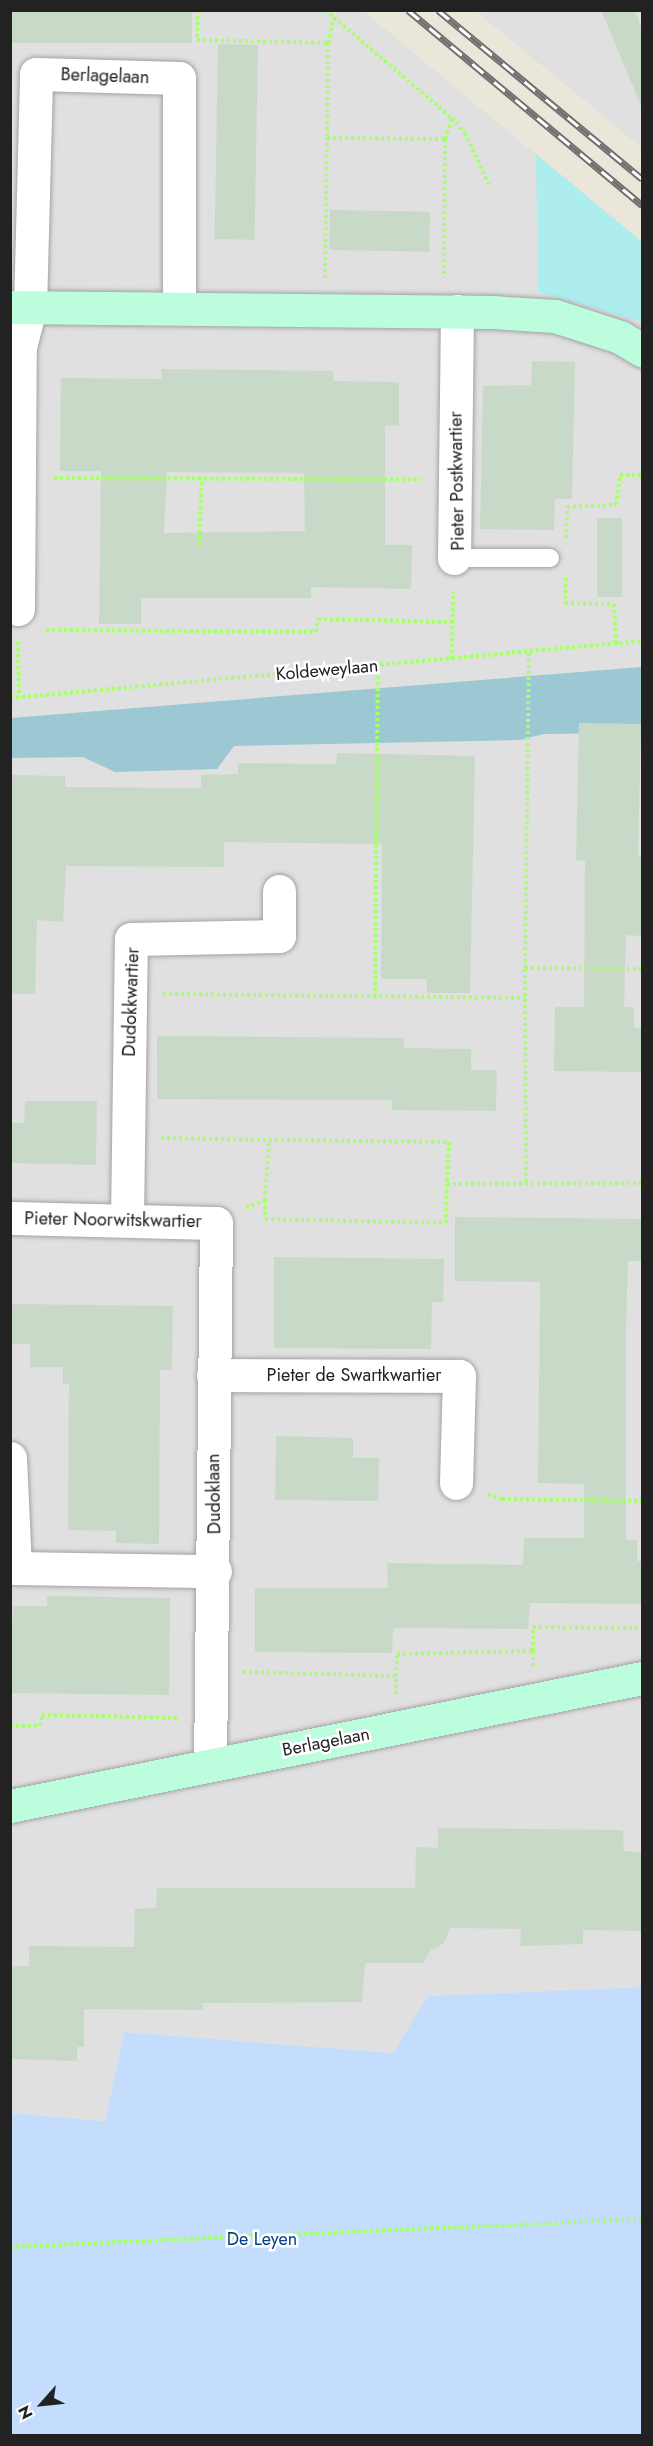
<!DOCTYPE html>
<html>
<head>
<meta charset="utf-8">
<style>
	body { margin:0 }
	#map { position:relative; width:653px; height:2446px; overflow:hidden; background:#e8f2ea; font-family:Jost,sans-serif }
	div>[style] { position:absolute }
	[style*='--x'] { left:calc(var(--x)*1px); top:calc(var(--y)*1px); width:calc(var(--w)*1px); rotate:calc(var(--a)*1deg) }
	.residential>* { inset:0; background:#dfe0df }
	.industrial>* { inset:0; background:#ebe6da }
	.grass>* { inset:0; background:#adeded }
	.forest>* { inset:0; background:#9bc8d3 }
	.park>* { inset:0; background:#c5ddfc }
	.building>* { inset:0; background:#c9d9c8; transform-origin:0 0 }
	.path>* { height:4px; margin-top:-2px; transform-origin:0; background:repeating-linear-gradient(90deg,#a8ff6c 0 3px,transparent 0 6px) }
	.roads { filter:drop-shadow(0 0 2px #a3a3a3) drop-shadow(0 0 2px #a3a3a3) }
	.lane>* { height:18px; margin:-9px; padding:0 9px; transform-origin:9px; border-radius:9px; background:#fff }
	.street>* { height:33px; margin:-16.5px; padding:0 16.5px; transform-origin:16.5px; border-radius:16.5px; background:#fff }
	.secondary>* { height:33px; margin:-16.5px; padding:0 16.5px; transform-origin:16.5px; border-radius:16.5px; background:#bcfdde }
	.rail>* { height:7px; margin-top:-3.5px; transform-origin:0; background:repeating-linear-gradient(90deg,#fff 0 14px,#707070 0 28px); box-sizing:border-box; border-block:2px solid #707070 }
	span { translate:-50% -50%; white-space:nowrap; text-align:center; line-height:1.15; -webkit-text-stroke:5px #fff; paint-order:stroke }
	.street-label { font-size:18px; color:#222 }
	.park-label { font-size:18px; color:#073f88 }
	.frame { position:absolute; inset:0; border:12px solid #222; pointer-events:none }
	.north { position:absolute; left:12px; top:2374px; width:60px; height:60px; -webkit-text-stroke:4px #fff; paint-order:stroke; rotate:243deg; font-size:16px; font-weight:700; line-height:24px; text-align:center; color:#222 }
	.north::after { content:''; display:block; margin:auto; width:21px; height:27px; background:#222; clip-path:polygon(50% 0,100% 100%,50% 72%,0 100%) }
</style>
</head>
<body>
<div id="map">
	<div class="residential">
		<i style="clip-path:polygon(10px 11px,642px 11px,642px 1987px,429px 1996px,393px 2053px,124px 2032px,105px 2121px,10px 2113px)"></i>
	</div>
	<div class="industrial">
		<i style="clip-path:polygon(363px 11px,476px 11px,642px 148px,642px 242px)"></i>
	</div>
	<div class="grass">
		<i style="clip-path:polygon(536px 154px,642px 242px,642px 322px,538px 292px)"></i>
	</div>
	<div class="forest">
		<i style="clip-path:polygon(642px 667px,642px 733px,544px 734px,520px 740px,234px 746px,217px 769px,115px 772px,83px 757px,11px 758px,11px 718px)"></i>
	</div>
	<div class="park">
		<i style="clip-path:polygon(642px 1987px,642px 2435px,11px 2435px,11px 2113px,105px 2121px,124px 2032px,393px 2053px,428px 1996px)"></i>
	</div>
	<div class="building">
		<i style="left:10px;top:10px;width:182px;height:33px"></i>
		<i style="clip-path:polygon(601px 10px,635px 10px,642px 29px,642px 108px)"></i>
		<i style="left:218px;top:44px;width:40px;height:195px;rotate:1deg"></i>
		<i style="left:330px;top:210px;width:100px;height:40px;rotate:1deg"></i>
		<i style="clip-path:polygon(532px 361px,575px 362px,572px 499px,555px 499px,554px 530px,480px 529px,483px 386px,531px 385px)"></i>
		<i style="clip-path:polygon(evenodd,161px 369px,333px 371px,333px 381px,399px 382px,399px 426px,385px 425px,385px 545px,412px 545px,411px 589px,311px 587px,311px 598px,141px 598px,141px 624px,99px 624px,101px 471px,60px 471px,61px 378px,162px 379px,161px 369px,167px 472px,304px 473px,305px 531px,164px 533px,167px 472px)"></i>
		<i style="left:597px;top:518px;width:25px;height:79px"></i>
		<i style="clip-path:polygon(579px 723px,641px 724px,638px 856px,642px 856px,642px 936px,626px 935px,624px 1007px,634px 1007px,634px 1028px,642px 1028px,642px 1072px,554px 1071px,555px 1007px,584px 1007px,585px 861px,576px 860px)"></i>
		<i style="clip-path:polygon(337px 753px,475px 756px,470px 993px,427px 993px,427px 979px,381px 979px,382px 844px,224px 842px,224px 867px,66px 866px,63px 922px,37px 920px,35px 994px,10px 994px,10px 775px,65px 776px,65px 787px,201px 788px,201px 775px,238px 774px,238px 763px,336px 764px)"></i>
		<i style="clip-path:polygon(157px 1036px,404px 1038px,404px 1048px,471px 1049px,471px 1070px,497px 1070px,496px 1111px,392px 1110px,392px 1100px,157px 1099px)"></i>
		<i style="clip-path:polygon(25px 1101px,97px 1101px,96px 1165px,10px 1163px,10px 1123px,24px 1123px)"></i>
		<i style="clip-path:polygon(455px 1217px,642px 1219px,642px 1261px,628px 1261px,626px 1326px,626px 1540px,637px 1540px,637px 1561px,642px 1561px,642px 1604px,530px 1603px,528px 1629px,393px 1628px,392px 1653px,255px 1652px,255px 1588px,388px 1588px,387px 1563px,523px 1565px,524px 1538px,584px 1538px,584px 1484px,538px 1483px,540px 1282px,455px 1281px)"></i>
		<i style="clip-path:polygon(274px 1257px,444px 1259px,443px 1302px,432px 1302px,431px 1349px,274px 1348px)"></i>
		<i style="clip-path:polygon(10px 1304px,173px 1306px,172px 1370px,160px 1370px,159px 1544px,116px 1543px,116px 1531px,68px 1530px,69px 1384px,63px 1384px,63px 1367px,30px 1367px,30px 1344px,10px 1344px)"></i>
		<i style="clip-path:polygon(276px 1436px,353px 1438px,353px 1458px,379px 1458px,378px 1501px,275px 1500px)"></i>
		<i style="clip-path:polygon(47px 1596px,170px 1598px,169px 1695px,10px 1693px,13px 1606px,47px 1606px)"></i>
		<i style="clip-path:polygon(438px 1828px,623px 1830px,624px 1851px,642px 1852px,642px 1931px,583px 1930px,583px 1944px,520px 1946px,521px 1929px,450px 1928px,444px 1943px,431px 1950px,423px 1963px,365px 1963px,362px 2002px,202px 2003px,203px 2010px,84px 2009px,84px 2047px,77px 2047px,77px 2061px,10px 2059px,10px 1966px,29px 1966px,29px 1946px,134px 1947px,135px 1909px,156px 1908px,157px 1888px,415px 1888px,416px 1847px,438px 1848px)"></i>
	</div>
	<div class="path">
		<i style="--x:198;--y:10;--w:30;--a:92"></i>
		<i style="--x:197;--y:40;--w:131;--a:1.3"></i>
		<i style="--x:328;--y:43;--w:95;--a:90.6"></i>
		<i style="--x:327;--y:138;--w:118;--a:0.5"></i>
		<i style="--x:445;--y:139;--w:139;--a:90.4"></i>
		<i style="--x:325;--y:10;--w:167;--a:40.4"></i>
		<i style="--x:452;--y:118;--w:20;--a:49"></i>
		<i style="--x:465;--y:133;--w:60;--a:65.2"></i>
		<i style="--x:328;--y:43;--w:26;--a:-77"></i>
		<i style="--x:445;--y:139;--w:22;--a:-72"></i>
		<i style="--x:325;--y:278;--w:140;--a:-89.2"></i>
		<i style="--x:54;--y:478;--w:367;--a:0.2"></i>
		<i style="--x:566;--y:538;--w:31;--a:-88"></i>
		<i style="--x:567;--y:507;--w:49;--a:-2.3"></i>
		<i style="--x:616;--y:505;--w:30;--a:-82"></i>
		<i style="--x:620;--y:475;--w:22;--a:0"></i>
		<i style="--x:199;--y:545;--w:67;--a:-87.4"></i>
		<i style="--x:566;--y:578;--w:25;--a:92"></i>
		<i style="--x:565;--y:603;--w:49;--a:1.2"></i>
		<i style="--x:614;--y:604;--w:40;--a:87.1"></i>
		<i style="--x:46;--y:630;--w:270;--a:0.4"></i>
		<i style="--x:316;--y:632;--w:13;--a:-81"></i>
		<i style="--x:318;--y:619;--w:134;--a:1.3"></i>
		<i style="--x:18;--y:642;--w:55;--a:89"></i>
		<i style="--x:452;--y:659;--w:67;--a:-89.1"></i>
		<i style="--x:10;--y:698;--w:635;--a:-5.15"></i>
		<i style="--x:525;--y:968;--w:316;--a:-89.3"></i>
		<i style="--x:163;--y:994;--w:362;--a:0.6"></i>
		<i style="--x:375;--y:997;--w:332;--a:-89.5"></i>
		<i style="--x:161;--y:1138;--w:108;--a:1.1"></i>
		<i style="--x:526;--y:1182;--w:214;--a:-90.3"></i>
		<i style="--x:525;--y:968;--w:117;--a:0.5"></i>
		<i style="--x:265;--y:1200;--w:19;--a:90"></i>
		<i style="--x:265;--y:1219;--w:181;--a:1.3"></i>
		<i style="--x:446;--y:1223;--w:39;--a:-89"></i>
		<i style="--x:246;--y:1208;--w:21;--a:-23"></i>
		<i style="--x:265;--y:1200;--w:60;--a:-86.2"></i>
		<i style="--x:269;--y:1140;--w:180;--a:0.6"></i>
		<i style="--x:449;--y:1142;--w:42;--a:92.7"></i>
		<i style="--x:447;--y:1184;--w:195;--a:-0.3"></i>
		<i style="--x:488;--y:1494;--w:15;--a:20"></i>
		<i style="--x:502;--y:1499;--w:140;--a:0.8"></i>
		<i style="--x:533;--y:1666;--w:15;--a:-90"></i>
		<i style="--x:243;--y:1672;--w:153;--a:1.5"></i>
		<i style="--x:396;--y:1676;--w:22;--a:-87"></i>
		<i style="--x:397;--y:1654;--w:136;--a:-1.3"></i>
		<i style="--x:533;--y:1651;--w:24;--a:-90"></i>
		<i style="--x:533;--y:1627;--w:109;--a:0.5"></i>
		<i style="--x:396;--y:1694;--w:18;--a:-90"></i>
		<i style="--x:10;--y:1726;--w:30;--a:0"></i>
		<i style="--x:40;--y:1726;--w:11;--a:-80"></i>
		<i style="--x:42;--y:1715;--w:136;--a:1.3"></i>
		<i style="--x:10;--y:2247;--w:633;--a:-2.54"></i>
	</div>
	<div class="roads">
		<div class="lane">
			<i style="--x:454;--y:558;--w:96;--a:0"></i>
		</div>
		<div class="street">
			<i style="--x:454;--y:558;--w:247;--a:-89.3"></i>
			<i style="--x:18;--y:609;--w:262;--a:-89.6"></i>
			<i style="--x:20;--y:347;--w:40;--a:-75.6"></i>
			<i style="--x:30;--y:308;--w:234;--a:-88.5"></i>
			<i style="--x:36;--y:74;--w:143;--a:1.6"></i>
			<i style="--x:179;--y:78;--w:229;--a:90"></i>
			<i style="--x:10;--y:1218;--w:206;--a:1.4"></i>
			<i style="--x:216;--y:1223;--w:542;--a:90.63"></i>
			<i style="--x:127;--y:1219;--w:280;--a:-89.2"></i>
			<i style="--x:131;--y:939;--w:148;--a:-1.2"></i>
			<i style="--x:279;--y:936;--w:45;--a:-90"></i>
			<i style="--x:213;--y:1375;--w:246;--a:0.2"></i>
			<i style="--x:459;--y:1376;--w:107;--a:91.6"></i>
			<i style="--x:10;--y:1458;--w:110;--a:87.4"></i>
			<i style="--x:15;--y:1568;--w:200;--a:0.9"></i>
		</div>
		<div class="secondary">
			<i style="--x:10;--y:307;--w:482;--a:0.6"></i>
			<i style="--x:492;--y:312;--w:63;--a:3.6"></i>
			<i style="--x:555;--y:316;--w:68;--a:17.9"></i>
			<i style="--x:620;--y:337;--w:26;--a:31"></i>
			<i style="--x:10;--y:1806;--w:645;--a:-11.45"></i>
		</div>
	</div>
	<div class="rail">
		<i style="--x:408;--y:10;--w:305;--a:39.8"></i>
		<i style="--x:438;--y:10;--w:265;--a:39.6"></i>
	</div>
	<div class="street-label">
		<span style="left:105px;top:76px;rotate:2deg">Berlagelaan</span>
		<span style="left:457px;top:481px;rotate:-91deg">Pieter Postkwartier</span>
		<span style="left:327px;top:670px;rotate:-5deg">Koldeweylaan</span>
		<span style="left:131px;top:1002px;rotate:-88deg">Dudokkwartier</span>
		<span style="left:113px;top:1220px;rotate:1deg">Pieter Noorwitskwartier</span>
		<span style="left:354px;top:1375px">Pieter de Swartkwartier</span>
		<span style="left:214px;top:1494px;rotate:-91deg">Dudoklaan</span>
		<span style="left:326px;top:1742px;rotate:-11deg">Berlagelaan</span>
	</div>
	<div class="park-label">
		<span style="left:262px;top:2239px">De Leyen</span>
	</div>
	<div class="frame"></div>
	<div class="north">N</div>
</div>
</body>
</html>
